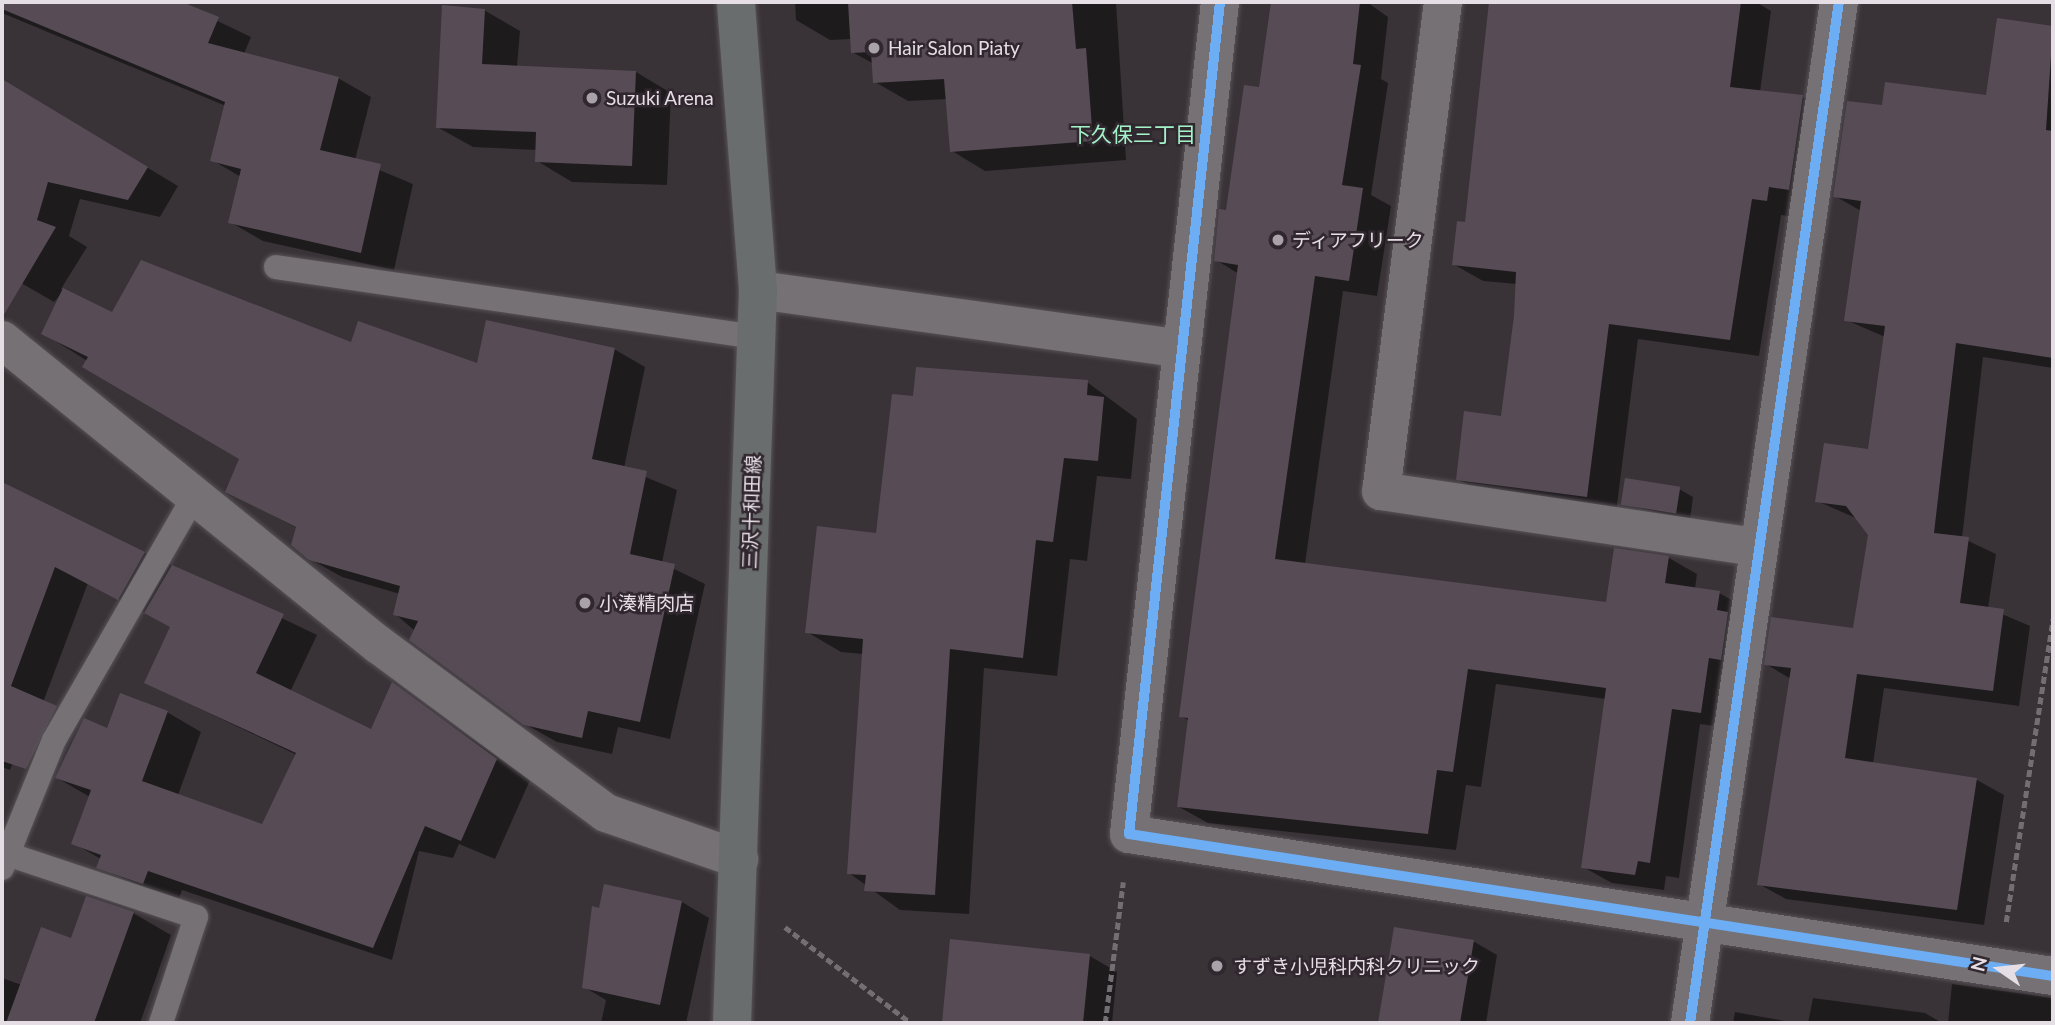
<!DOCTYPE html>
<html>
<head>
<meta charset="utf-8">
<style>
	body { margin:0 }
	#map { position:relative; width:2055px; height:1025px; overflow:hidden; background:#393338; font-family:Lato,"Noto Sans JP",sans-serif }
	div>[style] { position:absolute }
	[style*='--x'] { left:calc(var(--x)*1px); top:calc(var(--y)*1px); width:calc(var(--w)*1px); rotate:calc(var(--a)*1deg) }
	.shadow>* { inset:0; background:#0007 }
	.building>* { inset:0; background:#574c56; transform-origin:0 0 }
	.path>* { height:4.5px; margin-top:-2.25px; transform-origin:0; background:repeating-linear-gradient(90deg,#726e72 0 7px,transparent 0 10.5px) }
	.roads { filter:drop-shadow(0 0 2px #585257) drop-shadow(0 0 2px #585257) }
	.lane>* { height:24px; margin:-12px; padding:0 12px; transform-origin:12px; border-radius:12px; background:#757174 }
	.street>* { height:38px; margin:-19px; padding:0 19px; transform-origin:19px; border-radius:19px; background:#757174 }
	.primary>* { height:38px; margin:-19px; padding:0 19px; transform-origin:19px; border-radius:19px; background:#696d6d }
	.cycleway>* { height:10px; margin:-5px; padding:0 5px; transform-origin:5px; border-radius:5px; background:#6dadf4 }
	.dots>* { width:19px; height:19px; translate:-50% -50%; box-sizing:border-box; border:4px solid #31272f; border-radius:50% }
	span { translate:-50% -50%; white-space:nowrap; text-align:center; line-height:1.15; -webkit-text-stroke:5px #31272f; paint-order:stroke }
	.poi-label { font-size:19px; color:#e5dee4 }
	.left { translate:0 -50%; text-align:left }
	.street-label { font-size:19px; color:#e5dee4 }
	.neighbourhood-label { font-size:21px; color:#a2f3c8 }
	.frame { position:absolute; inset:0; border:4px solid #e5dee4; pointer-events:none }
	.north { position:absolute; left:1964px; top:934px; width:70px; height:70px; -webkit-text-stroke:5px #31272f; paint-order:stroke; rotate:284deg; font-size:19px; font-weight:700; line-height:28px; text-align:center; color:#e5dee4 }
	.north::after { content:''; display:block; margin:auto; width:24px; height:32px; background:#e5dee4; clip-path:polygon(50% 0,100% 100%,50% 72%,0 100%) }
</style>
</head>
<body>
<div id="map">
	<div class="shadow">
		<i style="clip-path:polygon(2px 2px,178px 2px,251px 37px,244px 54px,338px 78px,371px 97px,355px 160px,413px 184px,394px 270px,263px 241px,230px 222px,241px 177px,212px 160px,226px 106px,2px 13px)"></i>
		<i style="clip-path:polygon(795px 2px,1116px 2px,1126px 160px,985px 171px,952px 151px,948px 99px,908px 101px,875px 82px,874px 64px,852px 52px,852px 39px,830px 40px,796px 20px)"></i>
		<i style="clip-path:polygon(1273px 2px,1367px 2px,1388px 17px,1381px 79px,1388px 83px,1371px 195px,1391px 206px,1377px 296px,1343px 291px,1305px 564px,1608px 603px,1669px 558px,1697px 574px,1695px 589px,1719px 593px,1748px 609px,1729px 728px,1700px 724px,1679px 878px,1666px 876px,1664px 890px,1612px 883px,1583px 867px,1606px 699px,1496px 684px,1481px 787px,1466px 785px,1456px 850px,1208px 823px,1179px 807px,1190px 721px,1181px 716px,1239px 274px,1216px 260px,1260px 89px)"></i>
		<i style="clip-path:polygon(1492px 2px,1756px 2px,1771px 11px,1760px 92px,1803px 97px,1832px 114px,1796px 217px,1781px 215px,1759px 356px,1638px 339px,1616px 513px,1487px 496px,1458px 479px,1502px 418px,1515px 316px,1517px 284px,1483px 281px,1453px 264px,1466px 224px)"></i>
		<i style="clip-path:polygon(484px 10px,520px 31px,517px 67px,636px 72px,671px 93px,667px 185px,572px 182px,537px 161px,537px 150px,473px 147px,437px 127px)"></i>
		<i style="clip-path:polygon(1999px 20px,2053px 27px,2053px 368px,1983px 357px,1962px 538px,1996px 554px,1988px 608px,2030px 626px,2019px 706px,1884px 688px,1873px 764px,1977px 780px,2004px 795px,1984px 925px,1786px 899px,1759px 884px,1791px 679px,1766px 664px,1855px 629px,1870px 534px,1858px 519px,1817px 501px,1869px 451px,1885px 337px,1846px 320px,1861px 211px,1835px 196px,1884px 107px,1987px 97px)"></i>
		<i style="clip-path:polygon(2px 80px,178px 186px,160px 217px,80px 199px,69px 236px,87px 247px,61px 289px,113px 314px,478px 365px,614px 349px,645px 367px,624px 468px,677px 490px,662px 563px,705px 584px,670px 739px,618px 727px,612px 754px,557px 742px,525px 724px,395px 614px,400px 594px,342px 577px,310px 559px,297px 528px,227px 492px,241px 458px,43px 333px,62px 293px,54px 302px,2px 272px,2px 158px,12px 140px,2px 136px)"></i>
		<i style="clip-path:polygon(1087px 382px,1137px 419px,1131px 479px,1097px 476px,1087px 561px,1070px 559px,1057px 676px,984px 668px,969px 914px,900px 910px,849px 873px,863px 654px,841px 652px,807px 632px,878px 535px,915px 398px)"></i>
		<i style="clip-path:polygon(2px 484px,317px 635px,290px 692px,372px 731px,392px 684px,530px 780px,495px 859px,459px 844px,453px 858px,419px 851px,392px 960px,182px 890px,178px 902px,98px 867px,101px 859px,73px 843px,90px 797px,57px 778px,108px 730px,167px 712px,201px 732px,178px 795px,263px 826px,297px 755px,146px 683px,172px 627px,88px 583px,39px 713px,33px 711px,10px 770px,2px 767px)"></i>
		<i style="clip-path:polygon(1679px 489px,1693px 497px,1690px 520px,1623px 504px)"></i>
		<i style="clip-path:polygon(682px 902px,709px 918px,686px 1023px,601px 1023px,606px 1000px,584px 987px)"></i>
		<i style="clip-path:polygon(133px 913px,171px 935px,140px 1023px,2px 1023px,2px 978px,22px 985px,72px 941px)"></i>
		<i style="clip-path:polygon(1395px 929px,1473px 941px,1497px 955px,1486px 1023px,1380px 1023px)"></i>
		<i style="clip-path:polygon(1090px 956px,1117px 972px,1112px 1023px,969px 1023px,945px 1009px)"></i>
		<i style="clip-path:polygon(1952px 984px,2053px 998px,2053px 1023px,1948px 1023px)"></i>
		<i style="clip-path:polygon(1813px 998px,1925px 1013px,1942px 1023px,1808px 1023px)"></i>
		<i style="clip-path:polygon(1735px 1012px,1796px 1023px,1733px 1023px)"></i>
	</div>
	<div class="building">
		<i style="clip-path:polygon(2px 2px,182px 2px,219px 17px,208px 43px,339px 77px,320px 150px,381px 164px,361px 253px,228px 223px,241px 169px,210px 161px,225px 102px,2px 9px)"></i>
		<i style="clip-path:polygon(848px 2px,1072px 2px,1076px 49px,1086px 48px,1093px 141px,950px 152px,944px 79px,873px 83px,871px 52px,851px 53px)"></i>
		<i style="clip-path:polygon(1271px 2px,1360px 2px,1353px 64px,1361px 65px,1342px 185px,1363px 188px,1349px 281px,1315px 276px,1275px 559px,1606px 602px,1614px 548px,1669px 556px,1665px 583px,1720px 591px,1717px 610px,1728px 612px,1721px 660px,1709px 658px,1701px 713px,1672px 709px,1650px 863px,1638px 861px,1635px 875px,1581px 868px,1606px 688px,1468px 669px,1453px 772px,1437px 770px,1428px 834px,1177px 807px,1188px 718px,1179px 717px,1238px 265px,1214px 261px,1219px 209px,1226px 210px,1244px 85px,1259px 87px)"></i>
		<i style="clip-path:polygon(1489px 2px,1741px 2px,1730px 87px,1803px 95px,1789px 190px,1769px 187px,1767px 201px,1752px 199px,1730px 340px,1609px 324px,1587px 497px,1456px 480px,1464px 411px,1501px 416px,1514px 316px,1516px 272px,1452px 265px,1457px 221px,1465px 222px)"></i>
		<i style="clip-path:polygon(442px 5px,485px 9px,482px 64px,636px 71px,632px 166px,535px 162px,536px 132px,436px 128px)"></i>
		<i style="clip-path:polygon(1997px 18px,2053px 26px,2046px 130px,2053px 131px,2053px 358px,1956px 343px,1934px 533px,1969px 537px,1960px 603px,2004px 609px,1993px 691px,1857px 674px,1845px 758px,1977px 778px,1957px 910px,1757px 885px,1791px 668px,1764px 665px,1771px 617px,1853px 628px,1868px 535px,1846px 506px,1815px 502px,1824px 443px,1868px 449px,1885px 326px,1844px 321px,1861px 201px,1833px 197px,1847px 101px,1882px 105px,1885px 82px,1986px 95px)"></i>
		<i style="clip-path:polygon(2px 79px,148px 167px,128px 200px,48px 182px,37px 220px,56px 227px,2px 318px)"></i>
		<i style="clip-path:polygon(141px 260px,351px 342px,358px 321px,477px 363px,486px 320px,615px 348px,592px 459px,647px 471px,630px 554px,675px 564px,640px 722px,588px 711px,582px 738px,524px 725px,409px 640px,418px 621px,393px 615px,400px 586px,309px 560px,291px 545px,296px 527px,225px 492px,239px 459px,82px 367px,88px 357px,41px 334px,63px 288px,112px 312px)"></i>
		<i style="clip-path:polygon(916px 367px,1088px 380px,1087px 395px,1104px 397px,1098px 461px,1064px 458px,1053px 542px,1036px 540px,1023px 658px,950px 649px,935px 895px,864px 891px,866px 875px,847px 874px,863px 639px,805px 633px,817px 526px,876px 533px,892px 394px,913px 396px)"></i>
		<i style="left:1625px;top:478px;width:56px;height:27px;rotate:9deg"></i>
		<i style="clip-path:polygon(2px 482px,145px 552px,118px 600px,55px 567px,11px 686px,57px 706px,26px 769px,2px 761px)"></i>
		<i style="clip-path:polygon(172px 565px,284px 614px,256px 673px,371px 729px,392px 682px,497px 759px,461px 841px,425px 826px,373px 948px,148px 871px,143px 884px,96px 868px,101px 855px,71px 844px,91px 790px,55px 778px,84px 718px,107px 728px,120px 693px,168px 711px,142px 781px,262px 824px,296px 753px,144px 683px,170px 627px,144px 613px)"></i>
		<i style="clip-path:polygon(604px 884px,682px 901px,660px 1005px,582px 988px,592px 906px,599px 908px)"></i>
		<i style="clip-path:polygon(86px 896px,134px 912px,94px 1023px,6px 1023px,41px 927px,71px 938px)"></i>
		<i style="clip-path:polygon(1394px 927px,1474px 940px,1460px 1023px,1378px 1023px)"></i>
		<i style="clip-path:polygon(950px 939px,1090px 954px,1083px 1023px,942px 1023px)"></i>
	</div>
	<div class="path">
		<i style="--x:2006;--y:922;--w:307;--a:-81.2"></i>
		<i style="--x:785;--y:927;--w:158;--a:37.3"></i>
		<i style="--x:1105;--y:1023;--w:142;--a:-82.7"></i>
	</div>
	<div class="roads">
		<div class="lane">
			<i style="--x:276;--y:267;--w:486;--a:8.3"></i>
			<i style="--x:7;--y:854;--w:199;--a:18.4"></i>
			<i style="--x:196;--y:917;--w:112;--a:108.3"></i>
			<i style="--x:2;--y:868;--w:138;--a:-67.9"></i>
			<i style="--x:54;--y:740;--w:280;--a:-60.1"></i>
		</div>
		<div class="street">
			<i style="--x:1220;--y:2;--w:837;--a:96.24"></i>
			<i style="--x:1129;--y:834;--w:935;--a:8.74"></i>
			<i style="--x:1443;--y:2;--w:493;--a:97.2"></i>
			<i style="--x:1381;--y:491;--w:378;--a:8.5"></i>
			<i style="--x:758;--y:290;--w:427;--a:7.9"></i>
			<i style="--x:2;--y:340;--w:485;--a:39"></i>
			<i style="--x:379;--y:645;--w:282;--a:36.5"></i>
			<i style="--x:606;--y:813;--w:141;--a:19.1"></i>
			<i style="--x:1690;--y:1023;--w:1032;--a:-81.7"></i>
		</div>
		<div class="primary">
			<i style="--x:732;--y:1023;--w:733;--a:-87.97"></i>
			<i style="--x:758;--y:290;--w:289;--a:-94.4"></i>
		</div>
	</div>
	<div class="cycleway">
		<i style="--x:1220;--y:2;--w:837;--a:96.24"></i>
		<i style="--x:1129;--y:834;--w:935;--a:8.74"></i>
		<i style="--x:1690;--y:1023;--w:1032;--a:-81.7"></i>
	</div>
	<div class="dots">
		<i style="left:874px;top:48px;background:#a9a2a8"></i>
		<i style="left:592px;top:98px;background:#a9a2a8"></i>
		<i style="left:1278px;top:240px;background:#a9a2a8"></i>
		<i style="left:585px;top:603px;background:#a9a2a8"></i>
		<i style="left:1217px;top:966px;background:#a9a2a8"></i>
	</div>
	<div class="poi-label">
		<span class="left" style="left:888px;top:48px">Hair Salon Piaty</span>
		<span class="left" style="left:606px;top:98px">Suzuki Arena</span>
		<span class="left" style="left:1292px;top:240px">ディアフリーク</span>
		<span class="left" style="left:599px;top:603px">小湊精肉店</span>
		<span class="left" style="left:1233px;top:966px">すずき小児科内科クリニック</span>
	</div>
	<div class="street-label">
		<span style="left:751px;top:512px;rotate:-88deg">三沢十和田線</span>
	</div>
	<div class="neighbourhood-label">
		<span style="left:1133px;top:134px">下久保三丁目</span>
	</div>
	<div class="frame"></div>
	<div class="north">N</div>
</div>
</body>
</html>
